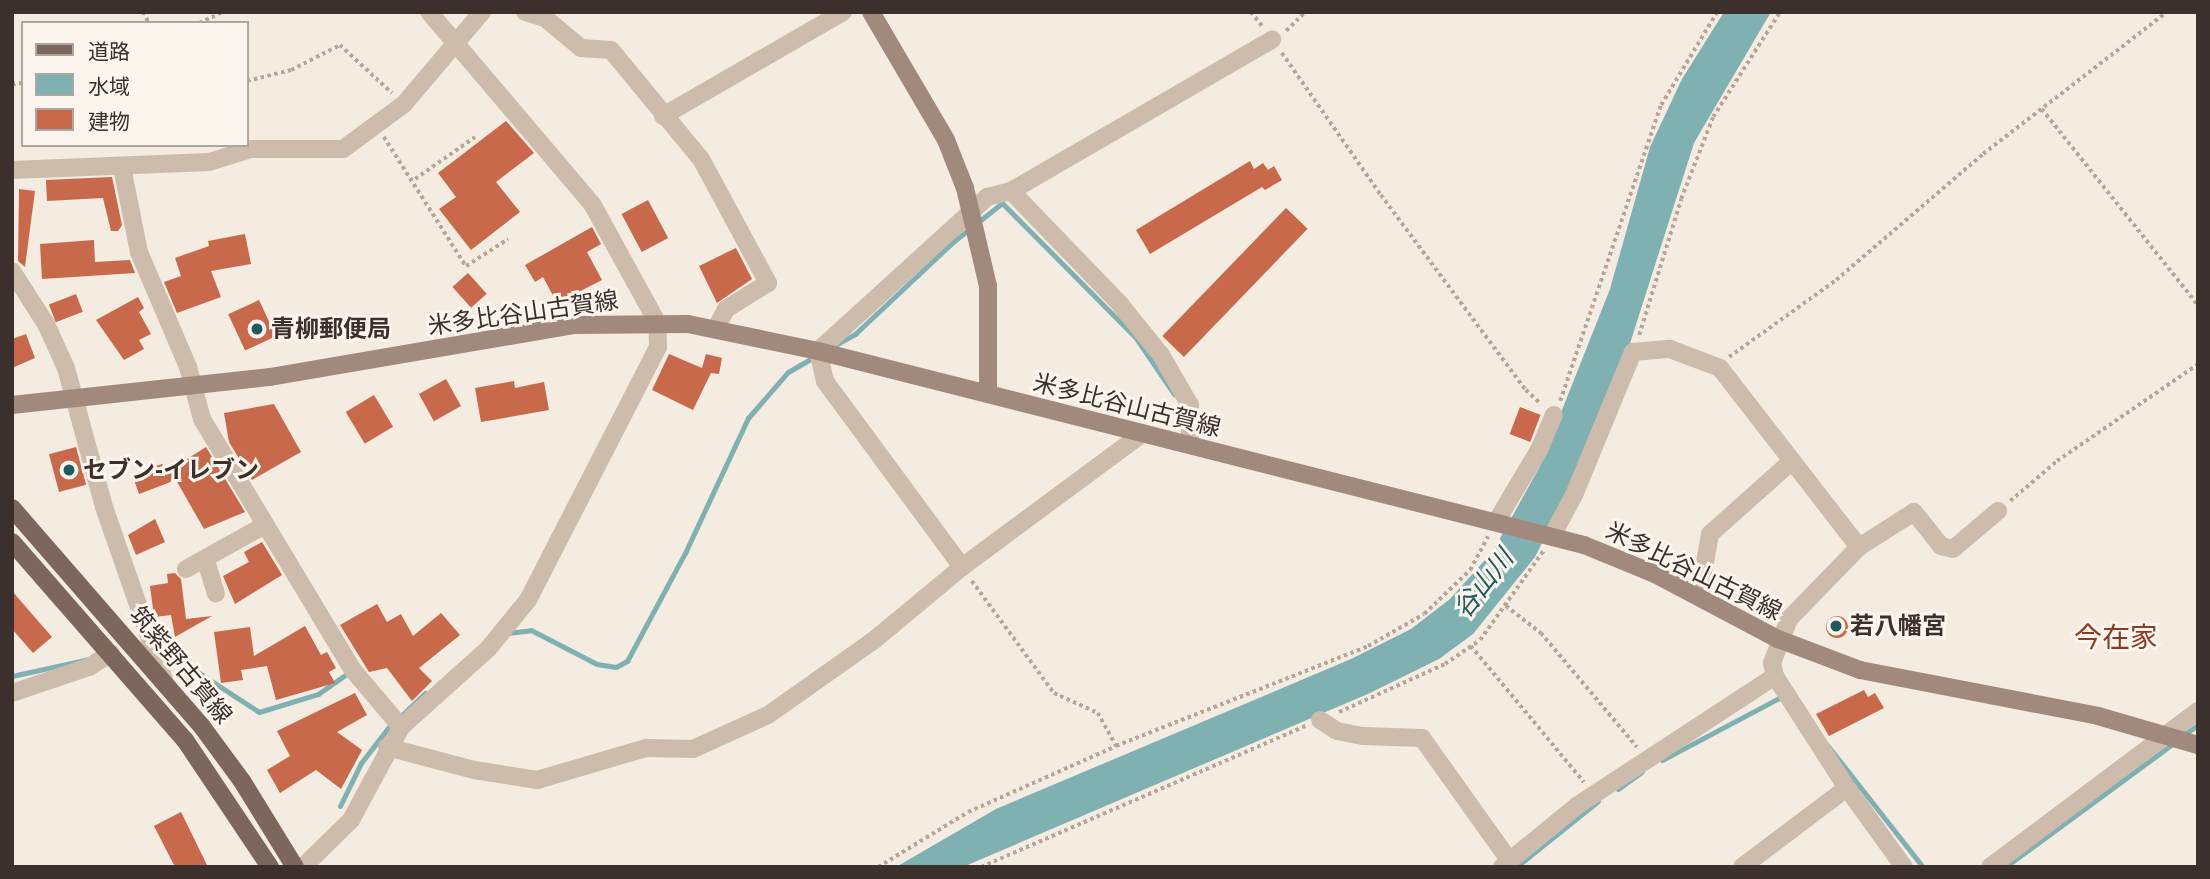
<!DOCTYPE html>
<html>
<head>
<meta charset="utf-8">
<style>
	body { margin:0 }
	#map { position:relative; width:2210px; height:879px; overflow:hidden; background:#f4ebe1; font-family:Arial,"Noto Sans JP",sans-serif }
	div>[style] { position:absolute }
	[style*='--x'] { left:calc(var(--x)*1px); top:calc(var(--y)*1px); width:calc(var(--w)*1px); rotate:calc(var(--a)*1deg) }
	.water>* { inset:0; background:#7fb0b2 }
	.stream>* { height:5px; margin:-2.5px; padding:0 2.5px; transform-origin:2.5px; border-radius:2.5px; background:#7fb0b2 }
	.building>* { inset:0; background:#c8694b; transform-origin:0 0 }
	.round { border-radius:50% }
	.path>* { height:3.5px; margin-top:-1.75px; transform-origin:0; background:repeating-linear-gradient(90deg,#b9a596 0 3.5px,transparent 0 7px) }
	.minor>* { height:18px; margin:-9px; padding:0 9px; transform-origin:9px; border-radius:9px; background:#cdbbac }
	.secondary>* { height:18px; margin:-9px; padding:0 9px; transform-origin:9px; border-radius:9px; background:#a18a7d }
	.primary>* { height:18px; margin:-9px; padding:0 9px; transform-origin:9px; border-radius:9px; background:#7d675c }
	.dots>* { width:19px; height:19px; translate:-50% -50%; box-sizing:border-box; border:4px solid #fbf5ee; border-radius:50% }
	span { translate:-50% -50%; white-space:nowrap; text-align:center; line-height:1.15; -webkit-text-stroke:6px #fbf5ee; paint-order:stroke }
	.street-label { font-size:24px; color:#3b302b }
	.poi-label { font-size:24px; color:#3b302b; font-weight:700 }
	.left { translate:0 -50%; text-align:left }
	.water-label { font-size:26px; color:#1f5a5e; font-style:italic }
	.quarter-label { font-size:28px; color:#8c3b22 }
	.frame { position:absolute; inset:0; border:14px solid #3b302b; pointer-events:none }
	.legend { position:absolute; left:21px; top:21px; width:228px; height:126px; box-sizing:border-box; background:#fbf5ee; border:2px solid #aea6a0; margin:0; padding:9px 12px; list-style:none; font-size:21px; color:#3b302b }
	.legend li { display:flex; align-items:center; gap:14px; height:35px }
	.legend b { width:35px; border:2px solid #aea6a0 }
</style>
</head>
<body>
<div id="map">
	<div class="water">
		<i style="clip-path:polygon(1724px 12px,1771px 12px,1694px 143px,1625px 359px,1559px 509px,1535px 557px,1473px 634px,1439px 659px,1370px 693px,963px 867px,896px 867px,996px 809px,1351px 659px,1411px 629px,1450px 599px,1493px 551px,1539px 468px,1610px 289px,1650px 147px,1682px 79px)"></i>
	</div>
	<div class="stream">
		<i style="--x:837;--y:344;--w:21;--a:-29"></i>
		<i style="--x:855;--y:334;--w:134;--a:-43.2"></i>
		<i style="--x:953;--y:242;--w:63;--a:-38.5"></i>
		<i style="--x:1002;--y:203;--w:190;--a:45.2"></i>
		<i style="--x:1136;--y:338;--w:68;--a:55.8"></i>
		<i style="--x:508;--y:633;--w:23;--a:-7"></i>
		<i style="--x:531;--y:630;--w:74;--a:27.3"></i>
		<i style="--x:597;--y:664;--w:19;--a:9"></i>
		<i style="--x:616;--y:667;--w:13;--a:-29"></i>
		<i style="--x:627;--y:661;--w:123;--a:-61.8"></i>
		<i style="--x:685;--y:553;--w:149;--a:-65"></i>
		<i style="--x:748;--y:418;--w:61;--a:-49"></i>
		<i style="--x:788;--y:372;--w:32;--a:-30"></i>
		<i style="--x:160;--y:660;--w:21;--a:3"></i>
		<i style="--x:181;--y:661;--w:93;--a:33.2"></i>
		<i style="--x:259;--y:712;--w:62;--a:-17"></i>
		<i style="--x:318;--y:694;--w:32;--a:-35"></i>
		<i style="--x:12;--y:676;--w:84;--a:-12.4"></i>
		<i style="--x:2182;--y:736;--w:19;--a:-35"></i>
		<i style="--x:1828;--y:746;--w:154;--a:51.9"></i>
		<i style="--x:1662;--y:760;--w:137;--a:-27.9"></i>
		<i style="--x:1618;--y:789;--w:29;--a:-36"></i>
		<i style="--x:340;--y:806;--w:48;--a:-64"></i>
		<i style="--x:361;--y:763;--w:44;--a:-52.4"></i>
		<i style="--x:388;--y:728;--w:51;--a:-43.4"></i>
		<i style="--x:1516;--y:867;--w:105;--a:-38.8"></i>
		<i style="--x:2005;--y:867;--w:211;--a:-36.3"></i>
	</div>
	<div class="building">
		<i style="clip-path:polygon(506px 121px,534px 153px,496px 182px,520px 212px,471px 250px,439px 209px,456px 197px,438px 173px)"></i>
		<i style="clip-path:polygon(1250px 161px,1254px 169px,1263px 163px,1268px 170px,1274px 166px,1282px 180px,1265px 190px,1262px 187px,1150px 254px,1136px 230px)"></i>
		<i style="clip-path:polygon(112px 177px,122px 225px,118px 231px,111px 231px,103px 198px,47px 201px,46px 180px)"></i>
		<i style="clip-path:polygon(19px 189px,35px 191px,25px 267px,18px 261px)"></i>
		<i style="left:648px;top:200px;width:43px;height:30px;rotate:62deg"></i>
		<i style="left:1286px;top:208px;width:30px;height:178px;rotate:44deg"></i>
		<i style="clip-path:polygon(592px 227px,601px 244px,587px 252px,602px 280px,557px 303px,543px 277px,535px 282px,525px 265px)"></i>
		<i style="clip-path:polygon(245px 234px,251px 264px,211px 271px,221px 297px,177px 313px,164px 282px,181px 276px,175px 258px,209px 246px,208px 241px)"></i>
		<i style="clip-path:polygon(94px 240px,95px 262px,130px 260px,135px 273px,42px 279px,40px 244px)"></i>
		<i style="clip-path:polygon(736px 248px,752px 279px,717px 303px,699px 266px)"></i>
		<i style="left:468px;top:273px;width:28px;height:21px;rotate:48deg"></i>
		<i style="left:76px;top:294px;width:19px;height:29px;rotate:69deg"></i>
		<i style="clip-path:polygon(138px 297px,144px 308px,139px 312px,151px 334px,139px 340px,144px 349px,124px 360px,96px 320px)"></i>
		<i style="left:259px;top:300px;width:40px;height:34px;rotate:65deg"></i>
		<i style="clip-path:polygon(26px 334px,35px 358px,12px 368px,12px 339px)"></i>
		<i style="clip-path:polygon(669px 354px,702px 368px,706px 354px,722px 358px,719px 374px,711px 373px,693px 410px,652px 390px)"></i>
		<i style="left:446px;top:379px;width:31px;height:31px;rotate:61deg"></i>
		<i style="clip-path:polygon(514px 381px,515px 388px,544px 382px,549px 410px,481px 422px,475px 388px)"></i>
		<i style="left:374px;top:395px;width:37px;height:33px;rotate:59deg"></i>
		<i style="clip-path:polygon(274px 404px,301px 452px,252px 480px,229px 442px,224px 413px)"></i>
		<i style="left:1520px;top:407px;width:22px;height:29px;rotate:21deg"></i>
		<i style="left:76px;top:447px;width:39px;height:28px;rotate:75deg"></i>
		<i style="clip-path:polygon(206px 447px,245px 512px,204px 529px,176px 480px,139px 494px,132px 474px,162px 464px,165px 473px)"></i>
		<i style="clip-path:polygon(155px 519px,165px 542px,136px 555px,128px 535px)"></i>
		<i style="clip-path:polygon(262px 542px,282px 575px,235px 604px,223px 576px,249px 562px,244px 552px)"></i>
		<i style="clip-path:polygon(175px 573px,181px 579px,186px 619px,212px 616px,175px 637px,171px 615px,154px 617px,150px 586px,168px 583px,167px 574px)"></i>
		<i style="clip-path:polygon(12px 591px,52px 637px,33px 653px,12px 629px)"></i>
		<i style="clip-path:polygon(377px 604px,387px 622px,401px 614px,413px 636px,441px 613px,460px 635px,419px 668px,432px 681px,412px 701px,387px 668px,369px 672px,340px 625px)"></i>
		<i class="round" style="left:1826px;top:616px;width:22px;height:22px"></i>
		<i style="clip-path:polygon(305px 626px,321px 655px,327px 652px,336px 668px,329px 672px,335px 683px,276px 700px,267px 666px,241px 670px,243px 680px,221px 683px,214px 632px,250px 627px,254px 656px)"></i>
		<i style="clip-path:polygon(1864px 690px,1868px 697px,1875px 693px,1884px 708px,1829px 736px,1816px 714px)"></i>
		<i style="clip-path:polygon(355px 693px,367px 715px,337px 732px,362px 750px,341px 789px,316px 770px,280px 793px,267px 770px,290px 756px,277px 731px)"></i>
		<i style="clip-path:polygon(181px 812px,208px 867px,175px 867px,154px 826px)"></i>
	</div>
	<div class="path">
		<i style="--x:143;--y:12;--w:13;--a:61"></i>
		<i style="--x:1251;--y:12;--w:19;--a:51"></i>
		<i style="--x:199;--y:23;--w:26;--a:-25"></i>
		<i style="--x:1286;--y:31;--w:27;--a:-45"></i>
		<i style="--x:1282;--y:53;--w:173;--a:55.1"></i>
		<i style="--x:1381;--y:195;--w:243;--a:53.4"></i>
		<i style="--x:1526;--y:390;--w:21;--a:43"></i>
		<i style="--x:247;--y:81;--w:45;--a:-14"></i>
		<i style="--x:291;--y:70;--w:55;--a:-27"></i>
		<i style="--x:340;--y:45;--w:71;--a:42.7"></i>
		<i style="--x:12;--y:84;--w:11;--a:-5"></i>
		<i style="--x:2042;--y:109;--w:251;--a:51.5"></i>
		<i style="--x:384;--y:137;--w:153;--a:57.6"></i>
		<i style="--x:466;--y:266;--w:50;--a:-32.7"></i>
		<i style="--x:415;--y:179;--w:73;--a:-35"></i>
		<i style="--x:1639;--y:335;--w:142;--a:-72.8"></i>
		<i style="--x:1681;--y:199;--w:88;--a:-68.7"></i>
		<i style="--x:1713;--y:117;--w:125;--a:-57.5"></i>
		<i style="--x:1729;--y:357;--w:132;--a:-35.7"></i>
		<i style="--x:1836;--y:280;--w:194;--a:-40.6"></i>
		<i style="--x:1983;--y:154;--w:232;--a:-37.7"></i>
		<i style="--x:1560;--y:401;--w:313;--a:-71.2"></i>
		<i style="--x:1661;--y:105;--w:109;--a:-58.9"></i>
		<i style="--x:2010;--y:501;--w:62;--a:-40.4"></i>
		<i style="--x:2057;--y:461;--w:171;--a:-34.5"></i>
		<i style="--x:972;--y:581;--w:139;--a:53.8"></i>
		<i style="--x:1054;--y:693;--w:48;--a:24.4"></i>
		<i style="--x:1098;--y:713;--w:38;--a:61"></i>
		<i style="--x:1506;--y:606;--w:44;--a:37.6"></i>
		<i style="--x:1541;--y:633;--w:149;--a:49.9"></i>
		<i style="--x:1471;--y:646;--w:177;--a:50.3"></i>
		<i style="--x:1339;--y:712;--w:116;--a:-24.4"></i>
		<i style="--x:1445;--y:664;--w:42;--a:-34.4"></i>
		<i style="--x:1480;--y:640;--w:110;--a:-54.6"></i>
		<i style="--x:878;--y:867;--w:105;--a:-31.4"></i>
		<i style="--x:968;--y:812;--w:162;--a:-24"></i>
		<i style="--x:1116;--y:746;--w:271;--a:-21.6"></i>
		<i style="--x:1368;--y:646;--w:64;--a:-29.7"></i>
		<i style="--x:1424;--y:614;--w:64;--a:-43.7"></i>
		<i style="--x:1470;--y:570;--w:38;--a:-62"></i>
		<i style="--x:981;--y:867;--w:354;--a:-23.5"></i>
	</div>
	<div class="minor">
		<i style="--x:525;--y:12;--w:21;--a:17"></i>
		<i style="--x:545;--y:18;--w:47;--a:39.8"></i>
		<i style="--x:581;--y:48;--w:30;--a:4"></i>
		<i style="--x:611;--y:50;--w:141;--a:50.5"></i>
		<i style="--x:701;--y:159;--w:141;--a:61.6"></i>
		<i style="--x:768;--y:283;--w:49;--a:148.2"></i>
		<i style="--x:726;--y:309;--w:22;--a:117"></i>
		<i style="--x:663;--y:116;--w:208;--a:-30"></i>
		<i style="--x:122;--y:167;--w:87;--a:78.7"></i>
		<i style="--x:139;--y:252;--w:125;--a:66.9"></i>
		<i style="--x:188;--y:367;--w:54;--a:74.9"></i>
		<i style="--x:202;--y:419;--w:292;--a:59"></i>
		<i style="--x:352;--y:669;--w:76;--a:49.8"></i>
		<i style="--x:12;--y:170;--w:197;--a:-2.3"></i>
		<i style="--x:209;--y:162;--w:44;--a:-17.2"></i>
		<i style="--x:251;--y:149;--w:92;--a:0"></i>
		<i style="--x:343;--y:149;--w:76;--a:-36.4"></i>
		<i style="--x:404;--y:104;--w:121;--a:-49.7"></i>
		<i style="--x:1011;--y:191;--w:156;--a:46"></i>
		<i style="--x:1119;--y:303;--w:67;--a:51.1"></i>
		<i style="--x:1161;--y:355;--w:58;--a:59.9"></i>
		<i style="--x:1190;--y:405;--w:40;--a:90"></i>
		<i style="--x:12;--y:271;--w:63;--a:57.3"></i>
		<i style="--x:46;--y:324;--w:48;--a:65.6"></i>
		<i style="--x:66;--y:368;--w:144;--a:74.7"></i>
		<i style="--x:104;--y:507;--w:182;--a:70.8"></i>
		<i style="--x:1496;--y:522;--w:84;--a:-59.2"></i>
		<i style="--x:1539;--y:450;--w:38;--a:-67"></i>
		<i style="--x:1552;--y:536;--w:47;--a:-61.8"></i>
		<i style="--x:1574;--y:495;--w:155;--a:-67.6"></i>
		<i style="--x:1633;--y:352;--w:37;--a:-5"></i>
		<i style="--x:1670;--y:349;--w:53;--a:20.8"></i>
		<i style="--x:1720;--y:368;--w:227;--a:52.2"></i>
		<i style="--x:1859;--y:547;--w:100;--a:134.2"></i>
		<i style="--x:1789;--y:619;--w:47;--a:111.1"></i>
		<i style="--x:1772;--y:663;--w:13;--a:77"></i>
		<i style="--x:1775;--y:676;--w:133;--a:57.3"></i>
		<i style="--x:1847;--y:788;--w:97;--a:54.2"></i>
		<i style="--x:1859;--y:547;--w:65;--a:-32.5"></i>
		<i style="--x:1914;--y:512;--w:43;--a:51.5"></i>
		<i style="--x:1941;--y:546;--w:12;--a:14"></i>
		<i style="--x:1953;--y:549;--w:59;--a:-40.2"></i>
		<i style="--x:206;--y:561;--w:34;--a:73"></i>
		<i style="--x:962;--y:567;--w:231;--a:-126.4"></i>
		<i style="--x:825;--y:381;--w:31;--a:-103"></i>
		<i style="--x:818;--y:351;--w:229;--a:-42.3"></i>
		<i style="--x:987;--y:197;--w:25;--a:-14"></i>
		<i style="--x:1011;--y:191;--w:302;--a:-30.1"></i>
		<i style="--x:186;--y:569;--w:90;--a:-29.1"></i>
		<i style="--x:1699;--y:596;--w:63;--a:-79.9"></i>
		<i style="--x:1710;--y:534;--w:110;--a:-41.7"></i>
		<i style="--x:12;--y:693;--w:81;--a:-18.7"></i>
		<i style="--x:89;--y:667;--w:26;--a:-32"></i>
		<i style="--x:1320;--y:720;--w:20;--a:33"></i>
		<i style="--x:1337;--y:731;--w:26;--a:11"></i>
		<i style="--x:1363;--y:736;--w:59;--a:1.9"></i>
		<i style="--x:1422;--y:738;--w:150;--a:54.5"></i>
		<i style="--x:387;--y:747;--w:90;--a:14.8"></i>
		<i style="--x:474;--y:770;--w:64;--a:9"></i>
		<i style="--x:537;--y:780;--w:114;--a:-16.4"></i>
		<i style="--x:646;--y:748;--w:47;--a:1.2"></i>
		<i style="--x:693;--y:749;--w:82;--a:-24.4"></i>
		<i style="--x:768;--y:715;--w:128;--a:-35.2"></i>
		<i style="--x:873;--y:641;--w:116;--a:-39.7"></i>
		<i style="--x:962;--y:567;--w:224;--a:-36.5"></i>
		<i style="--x:303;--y:867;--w:67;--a:-44.4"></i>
		<i style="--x:351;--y:820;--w:106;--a:-61.7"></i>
		<i style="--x:401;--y:727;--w:117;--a:-41.9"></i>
		<i style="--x:488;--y:649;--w:63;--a:-50.8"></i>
		<i style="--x:528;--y:600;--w:284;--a:-62.8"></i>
		<i style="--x:658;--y:347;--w:25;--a:-92"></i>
		<i style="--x:657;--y:322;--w:135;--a:-118.8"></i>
		<i style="--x:592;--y:204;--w:252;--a:-130.3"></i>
		<i style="--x:1502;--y:867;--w:98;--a:-39.2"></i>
		<i style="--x:1578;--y:805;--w:235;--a:-33.2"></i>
		<i style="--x:1742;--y:867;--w:131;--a:-37"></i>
		<i style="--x:1990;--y:867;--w:260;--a:-36.9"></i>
	</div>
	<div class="secondary">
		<i style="--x:871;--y:12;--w:148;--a:59.6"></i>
		<i style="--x:946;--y:140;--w:52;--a:68.4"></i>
		<i style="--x:965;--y:188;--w:101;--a:76.8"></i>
		<i style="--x:988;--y:286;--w:108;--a:90"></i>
		<i style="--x:12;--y:405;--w:260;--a:-6.2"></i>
		<i style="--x:270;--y:377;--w:309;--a:-9.7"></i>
		<i style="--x:575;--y:325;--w:113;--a:-0.5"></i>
		<i style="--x:688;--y:324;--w:133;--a:11.7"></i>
		<i style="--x:818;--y:351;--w:790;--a:14.21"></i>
		<i style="--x:1584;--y:545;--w:77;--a:22.2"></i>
		<i style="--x:1655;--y:574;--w:139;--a:27.9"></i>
		<i style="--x:1778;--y:639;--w:88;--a:20.7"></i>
		<i style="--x:1860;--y:670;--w:242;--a:10.9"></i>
		<i style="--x:2098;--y:716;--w:104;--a:16.2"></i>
	</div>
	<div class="primary">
		<i style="--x:12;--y:508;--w:291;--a:49"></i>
		<i style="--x:203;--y:728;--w:66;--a:53.7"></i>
		<i style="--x:242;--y:781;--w:101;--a:58.4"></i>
		<i style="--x:12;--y:542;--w:263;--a:48.9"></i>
		<i style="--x:185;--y:740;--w:153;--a:56.2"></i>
	</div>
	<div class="dots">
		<i style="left:257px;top:329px;background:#1f5a5e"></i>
		<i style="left:69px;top:470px;background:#1f5a5e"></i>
		<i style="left:1836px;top:626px;background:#1f5a5e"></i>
	</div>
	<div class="street-label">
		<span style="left:523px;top:313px;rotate:-8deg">米多比谷山古賀線</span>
		<span style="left:1127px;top:405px;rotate:14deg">米多比谷山古賀線</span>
		<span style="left:1694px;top:571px;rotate:26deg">米多比谷山古賀線</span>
		<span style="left:181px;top:665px;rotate:50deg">筑紫野古賀線</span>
	</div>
	<div class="poi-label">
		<span class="left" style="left:271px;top:329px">青柳郵便局</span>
		<span class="left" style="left:83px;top:470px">セブン-イレブン</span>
		<span class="left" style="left:1850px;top:626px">若八幡宮</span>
	</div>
	<div class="water-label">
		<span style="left:1484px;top:584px;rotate:-52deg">谷山川</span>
	</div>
	<div class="quarter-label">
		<span style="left:2116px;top:638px">今在家</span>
	</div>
	<div class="frame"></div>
	<ul class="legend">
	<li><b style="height:9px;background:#7d675c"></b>道路</li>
	<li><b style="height:19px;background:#7fb0b2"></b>水域</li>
	<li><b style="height:19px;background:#c8694b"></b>建物</li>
	</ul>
</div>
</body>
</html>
